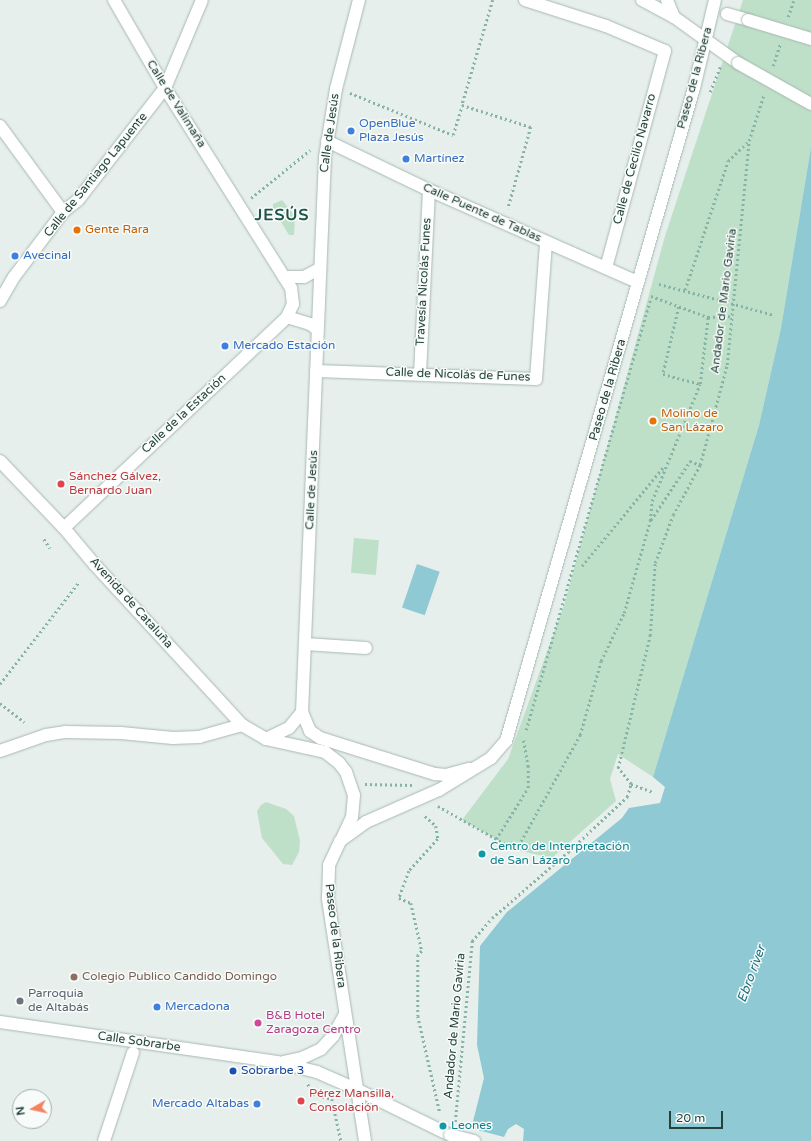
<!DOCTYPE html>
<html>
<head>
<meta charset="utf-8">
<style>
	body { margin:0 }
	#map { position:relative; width:811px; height:1141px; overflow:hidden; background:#e6efeb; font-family:"Varela Round",sans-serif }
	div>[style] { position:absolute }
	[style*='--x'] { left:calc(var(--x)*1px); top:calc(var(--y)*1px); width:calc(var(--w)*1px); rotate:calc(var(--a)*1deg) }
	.green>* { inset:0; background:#bfe0c8; transform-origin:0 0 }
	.water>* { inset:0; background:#8ec9d4; transform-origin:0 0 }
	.pier>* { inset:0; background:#e6efeb }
	.path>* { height:2.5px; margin-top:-1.25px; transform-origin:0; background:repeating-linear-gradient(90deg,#86b3a5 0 2px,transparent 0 5px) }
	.roads { filter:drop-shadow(0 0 1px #a8b8b2) drop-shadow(0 0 1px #a8b8b2) }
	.pedestrian>* { height:12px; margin:-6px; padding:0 6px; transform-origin:6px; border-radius:6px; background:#fff }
	.minor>* { height:12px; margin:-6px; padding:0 6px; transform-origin:6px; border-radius:6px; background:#fff }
	.secondary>* { height:12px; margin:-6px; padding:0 6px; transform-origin:6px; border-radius:6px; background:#fff }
	.path-bridge>* { height:2.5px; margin-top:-1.25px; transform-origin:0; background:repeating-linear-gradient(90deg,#86b3a5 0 2px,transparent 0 5px) }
	.bridges { filter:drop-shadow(0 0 1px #a8b8b2) drop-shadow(0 0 1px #a8b8b2) }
	.pedestrian-bridge>* { height:12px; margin:-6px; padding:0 6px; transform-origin:6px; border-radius:6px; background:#fff }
	.minor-bridge>* { height:12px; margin:-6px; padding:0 6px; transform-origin:6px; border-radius:6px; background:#fff }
	.secondary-bridge>* { height:12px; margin:-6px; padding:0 6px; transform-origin:6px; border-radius:6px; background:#fff }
	.dots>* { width:11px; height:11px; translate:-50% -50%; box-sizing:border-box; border:2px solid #f7fbf9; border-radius:50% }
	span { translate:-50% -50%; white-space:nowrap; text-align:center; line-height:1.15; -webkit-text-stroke:3px #f7fbf9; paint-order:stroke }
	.street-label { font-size:12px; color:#24423a }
	.shop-label { font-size:12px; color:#366cbe }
	.left { translate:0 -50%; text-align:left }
	.right { translate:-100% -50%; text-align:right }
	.food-label { font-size:12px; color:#c56008 }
	.health-label { font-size:12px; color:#be3a42 }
	.culture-label { font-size:12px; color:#0d838f }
	.education-label { font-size:12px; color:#785e54 }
	.worship-label { font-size:12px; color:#5b616d }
	.hotel-label { font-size:12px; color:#b23c85 }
	.transit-label { font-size:12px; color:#164399 }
	.water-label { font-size:13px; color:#1c6f80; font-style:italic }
	.district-label { font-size:16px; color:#1f5548; font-weight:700; letter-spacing:1px }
	.north { position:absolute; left:12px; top:1089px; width:40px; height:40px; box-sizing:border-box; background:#f7fbf9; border:1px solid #a3b1ad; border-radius:50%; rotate:261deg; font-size:11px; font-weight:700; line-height:16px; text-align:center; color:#24423a }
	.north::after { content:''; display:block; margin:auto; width:14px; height:18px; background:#f4845f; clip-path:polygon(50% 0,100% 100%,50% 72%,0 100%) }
	.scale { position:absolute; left:669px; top:1111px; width:54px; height:18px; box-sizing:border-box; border:2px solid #24423a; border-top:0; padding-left:5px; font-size:12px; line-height:14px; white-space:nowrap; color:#24423a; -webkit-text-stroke:3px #f7fbf9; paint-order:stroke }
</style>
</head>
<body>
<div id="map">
	<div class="green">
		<i style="clip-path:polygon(743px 0,811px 0,811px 147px,781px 328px,759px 425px,653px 777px,618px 754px,610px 779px,616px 801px,552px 858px,516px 850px,462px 820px,508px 759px,564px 605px,665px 236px)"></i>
		<i style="clip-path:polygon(282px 200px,295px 216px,294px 235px,289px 235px,273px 209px,273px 204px)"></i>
		<i style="left:354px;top:538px;width:25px;height:35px;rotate:5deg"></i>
		<i style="clip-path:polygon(266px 802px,286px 809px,294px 816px,300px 841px,299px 852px,292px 865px,283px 864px,262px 838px,257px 811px,261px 805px)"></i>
	</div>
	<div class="water">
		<i style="clip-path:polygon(811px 147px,811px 1141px,468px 1141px,484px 1078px,477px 1045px,480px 946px,507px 912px,622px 818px,629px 808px,660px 803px,665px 787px,653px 777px,759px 425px,781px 328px)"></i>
		<i style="left:417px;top:564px;width:24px;height:46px;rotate:19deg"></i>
	</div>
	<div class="pier">
		<i style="clip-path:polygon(516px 1124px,524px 1129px,523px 1141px,466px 1141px,470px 1128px,504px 1137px,508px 1129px)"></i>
	</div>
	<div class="path">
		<i style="--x:493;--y:0;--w:109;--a:106.4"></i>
		<i style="--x:462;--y:105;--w:72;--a:17.7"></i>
		<i style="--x:531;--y:127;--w:85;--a:105.7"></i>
		<i style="--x:788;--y:17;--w:18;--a:-71"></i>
		<i style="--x:773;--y:66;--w:23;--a:-72"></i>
		<i style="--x:710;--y:92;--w:27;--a:-68"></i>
		<i style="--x:350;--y:93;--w:111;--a:22.2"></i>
		<i style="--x:453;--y:135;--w:31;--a:-73"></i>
		<i style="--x:251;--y:198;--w:76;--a:-39.1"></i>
		<i style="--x:659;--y:284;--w:55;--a:14.8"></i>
		<i style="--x:685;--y:290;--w:136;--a:-71.6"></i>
		<i style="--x:728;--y:161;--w:29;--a:-44"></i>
		<i style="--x:651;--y:296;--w:61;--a:20.2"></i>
		<i style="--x:708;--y:317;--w:23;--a:-2"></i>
		<i style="--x:679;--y:307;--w:69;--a:103.4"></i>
		<i style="--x:663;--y:374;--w:38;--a:15"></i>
		<i style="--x:651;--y:520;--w:71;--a:-56.5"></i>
		<i style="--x:690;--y:461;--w:11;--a:22"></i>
		<i style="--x:44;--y:539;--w:11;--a:56"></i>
		<i style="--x:582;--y:566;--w:129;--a:-50.6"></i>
		<i style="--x:0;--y:684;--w:128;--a:-52.3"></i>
		<i style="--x:0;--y:703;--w:31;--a:38"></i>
		<i style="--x:526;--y:730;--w:448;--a:-73.9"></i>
		<i style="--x:365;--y:784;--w:47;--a:1.2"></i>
		<i style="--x:631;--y:784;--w:23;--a:20"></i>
		<i style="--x:438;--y:806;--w:90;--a:29.4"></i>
		<i style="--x:516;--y:850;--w:132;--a:-60.9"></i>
		<i style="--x:580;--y:735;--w:77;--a:-74.2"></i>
		<i style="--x:601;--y:661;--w:53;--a:-64.4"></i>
		<i style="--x:624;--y:613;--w:96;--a:-74.2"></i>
		<i style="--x:650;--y:521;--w:20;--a:-84"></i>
		<i style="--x:652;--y:501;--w:126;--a:-67.7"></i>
		<i style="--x:700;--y:384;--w:67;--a:-83.2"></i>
		<i style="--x:425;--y:816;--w:15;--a:42"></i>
		<i style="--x:436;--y:826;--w:13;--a:81"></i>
		<i style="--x:438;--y:839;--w:43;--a:132.2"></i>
		<i style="--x:409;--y:871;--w:29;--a:110"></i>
		<i style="--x:399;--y:898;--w:13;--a:23"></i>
		<i style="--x:411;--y:903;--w:49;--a:77.1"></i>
		<i style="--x:422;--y:951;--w:6;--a:135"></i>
		<i style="--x:418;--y:955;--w:61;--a:90"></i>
		<i style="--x:418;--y:1016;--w:99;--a:77.2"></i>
		<i style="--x:496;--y:839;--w:60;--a:-57.9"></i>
		<i style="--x:528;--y:788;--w:21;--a:-90"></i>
		<i style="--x:528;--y:767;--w:27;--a:-100"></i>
		<i style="--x:308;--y:1084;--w:11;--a:63"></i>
		<i style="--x:313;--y:1094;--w:20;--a:15"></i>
		<i style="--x:332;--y:1099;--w:43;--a:77.9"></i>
		<i style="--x:455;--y:1122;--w:182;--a:-84.6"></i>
		<i style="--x:472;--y:941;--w:30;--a:-49"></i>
		<i style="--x:492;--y:918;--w:101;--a:-41"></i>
		<i style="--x:568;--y:852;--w:81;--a:-43"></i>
		<i style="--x:627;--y:797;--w:14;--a:-73"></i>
		<i style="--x:631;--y:784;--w:21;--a:-129"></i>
		<i style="--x:618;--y:768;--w:136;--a:-76.4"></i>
		<i style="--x:650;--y:636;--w:73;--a:-86.1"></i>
		<i style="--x:655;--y:563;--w:51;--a:-69.4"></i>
		<i style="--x:673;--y:515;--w:57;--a:-61.6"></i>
		<i style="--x:700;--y:465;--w:104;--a:-74.9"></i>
		<i style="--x:727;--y:365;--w:225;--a:-84.4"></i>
		<i style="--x:749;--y:141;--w:49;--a:-72.3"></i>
	</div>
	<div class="roads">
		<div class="pedestrian">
			<i style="--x:525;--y:0;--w:85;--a:17.8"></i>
			<i style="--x:606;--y:26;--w:64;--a:23"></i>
			<i style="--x:727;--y:14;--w:22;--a:16"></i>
			<i style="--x:104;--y:1141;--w:93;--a:-71.8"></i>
		</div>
		<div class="minor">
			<i style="--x:359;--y:0;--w:92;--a:104.5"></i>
			<i style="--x:336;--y:89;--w:69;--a:99.2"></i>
			<i style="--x:325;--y:157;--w:555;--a:92.37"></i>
			<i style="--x:302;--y:712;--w:21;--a:67"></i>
			<i style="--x:310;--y:731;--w:12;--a:35"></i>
			<i style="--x:320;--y:738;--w:121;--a:17.4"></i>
			<i style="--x:435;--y:774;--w:11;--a:5"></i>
			<i style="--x:446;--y:775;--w:24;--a:-15"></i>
			<i style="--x:667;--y:0;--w:18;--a:68"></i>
			<i style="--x:0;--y:126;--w:107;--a:53.8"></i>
			<i style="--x:327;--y:141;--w:113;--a:25.7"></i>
			<i style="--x:429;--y:190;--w:228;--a:23.8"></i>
			<i style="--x:606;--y:268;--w:225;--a:-74.8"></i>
			<i style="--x:284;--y:277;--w:20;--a:0"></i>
			<i style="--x:304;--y:277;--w:17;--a:-28"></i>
			<i style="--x:0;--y:301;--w:28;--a:-60"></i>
			<i style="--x:14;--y:277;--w:81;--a:-53"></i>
			<i style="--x:63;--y:212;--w:19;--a:-39"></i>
			<i style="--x:78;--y:200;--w:142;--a:-52.2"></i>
			<i style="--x:165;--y:88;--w:95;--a:-67.2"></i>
			<i style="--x:287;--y:317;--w:24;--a:17"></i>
			<i style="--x:310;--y:324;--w:9;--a:36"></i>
			<i style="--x:316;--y:371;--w:220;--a:2.1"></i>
			<i style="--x:536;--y:379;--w:137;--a:-85.8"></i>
			<i style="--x:420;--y:374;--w:184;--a:-87.2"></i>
			<i style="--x:64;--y:528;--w:307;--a:-43.4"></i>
			<i style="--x:287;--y:317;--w:14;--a:-65"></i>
			<i style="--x:293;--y:304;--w:16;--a:-97"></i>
			<i style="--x:291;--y:288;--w:236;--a:-122.2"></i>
			<i style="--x:165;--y:88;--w:102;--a:-120.1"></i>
			<i style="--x:305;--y:644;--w:61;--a:3.8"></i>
			<i style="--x:266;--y:739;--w:25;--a:-26"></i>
			<i style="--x:289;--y:728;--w:21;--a:-51"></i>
			<i style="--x:0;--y:751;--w:49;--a:-19.2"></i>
			<i style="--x:46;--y:735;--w:20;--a:-9"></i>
			<i style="--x:66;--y:732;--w:55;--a:1"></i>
			<i style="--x:121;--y:733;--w:52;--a:5.5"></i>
			<i style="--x:173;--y:738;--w:26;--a:-2"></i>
			<i style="--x:199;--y:737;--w:45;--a:-15.6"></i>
			<i style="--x:356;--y:1089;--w:105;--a:26.1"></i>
		</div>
		<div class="secondary">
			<i style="--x:642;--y:0;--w:36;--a:28"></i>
			<i style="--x:674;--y:17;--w:79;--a:35.7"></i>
			<i style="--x:0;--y:461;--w:93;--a:46.3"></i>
			<i style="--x:64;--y:528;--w:48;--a:50"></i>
			<i style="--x:95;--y:565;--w:217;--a:47.4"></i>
			<i style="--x:242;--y:725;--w:28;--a:30"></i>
			<i style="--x:266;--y:739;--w:60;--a:12.4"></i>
			<i style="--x:325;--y:752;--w:18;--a:38"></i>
			<i style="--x:339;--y:763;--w:11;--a:52"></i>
			<i style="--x:346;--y:772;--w:24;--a:71"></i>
			<i style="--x:354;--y:795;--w:22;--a:95"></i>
			<i style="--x:352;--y:817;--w:23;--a:115"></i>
			<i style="--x:0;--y:1022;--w:280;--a:8.2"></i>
			<i style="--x:277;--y:1062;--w:41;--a:14"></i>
			<i style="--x:317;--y:1072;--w:43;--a:23.6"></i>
			<i style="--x:283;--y:1062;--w:19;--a:-12"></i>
			<i style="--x:302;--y:1058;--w:21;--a:-25"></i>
			<i style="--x:321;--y:1049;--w:18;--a:-47"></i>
			<i style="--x:333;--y:1036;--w:25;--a:-61"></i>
			<i style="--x:365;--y:1141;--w:246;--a:-98.7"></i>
			<i style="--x:328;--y:898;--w:33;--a:-88"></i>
			<i style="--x:329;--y:865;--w:26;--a:-65"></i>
			<i style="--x:340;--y:841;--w:32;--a:-36"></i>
			<i style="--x:366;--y:822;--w:80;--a:-23.7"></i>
			<i style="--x:439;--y:790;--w:61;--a:-31.6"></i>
			<i style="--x:491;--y:758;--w:23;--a:-49"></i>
			<i style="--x:506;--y:741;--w:680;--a:-73.94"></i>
			<i style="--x:694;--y:88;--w:90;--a:-76.6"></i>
		</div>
	</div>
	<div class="path-bridge">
		<i style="--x:712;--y:298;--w:64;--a:15.3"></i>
	</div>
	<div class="bridges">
		<div class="pedestrian-bridge">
			<i style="--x:748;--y:20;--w:66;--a:16.8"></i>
		</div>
		<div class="minor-bridge">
			<i style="--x:450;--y:1135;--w:25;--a:14"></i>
		</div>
		<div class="secondary-bridge">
			<i style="--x:738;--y:63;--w:84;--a:29.3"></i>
		</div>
	</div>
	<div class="dots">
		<i style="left:351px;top:131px;background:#3f7fe0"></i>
		<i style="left:406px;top:159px;background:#3f7fe0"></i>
		<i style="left:77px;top:230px;background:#e8710a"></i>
		<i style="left:15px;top:256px;background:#3f7fe0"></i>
		<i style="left:225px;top:346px;background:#3f7fe0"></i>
		<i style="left:653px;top:421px;background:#e8710a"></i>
		<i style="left:61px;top:484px;background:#e0444e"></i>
		<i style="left:482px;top:854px;background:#0f9aa8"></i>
		<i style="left:74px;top:977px;background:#8d6e63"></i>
		<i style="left:20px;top:1001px;background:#6b7280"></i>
		<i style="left:157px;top:1007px;background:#3f7fe0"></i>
		<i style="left:258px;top:1023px;background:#d1479c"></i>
		<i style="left:233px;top:1071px;background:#1a4fb4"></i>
		<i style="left:301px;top:1101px;background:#e0444e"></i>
		<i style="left:257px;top:1104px;background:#3f7fe0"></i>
		<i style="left:443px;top:1126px;background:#0f9aa8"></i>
	</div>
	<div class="street-label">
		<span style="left:695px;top:78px;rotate:-75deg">Paseo de la Ribera</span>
		<span style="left:176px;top:104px;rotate:58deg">Calle de Valimaña</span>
		<span style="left:330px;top:133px;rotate:-82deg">Calle de Jesús</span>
		<span style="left:635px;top:159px;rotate:-75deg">Calle de Cecilio Navarro</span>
		<span style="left:96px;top:175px;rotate:-51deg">Calle de Santiago Lapuente</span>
		<span style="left:482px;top:213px;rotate:24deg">Calle Puente de Tablas</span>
		<span style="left:424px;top:282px;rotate:-87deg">Travesía Nicolás Funes</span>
		<span style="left:724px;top:301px;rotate:-83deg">Andador de Mario Gaviria</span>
		<span style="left:458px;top:375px;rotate:2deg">Calle de Nicolás de Funes</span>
		<span style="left:608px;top:390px;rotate:-74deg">Paseo de la Ribera</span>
		<span style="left:184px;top:414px;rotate:-43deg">Calle de la Estación</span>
		<span style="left:312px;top:490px;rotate:-87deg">Calle de Jesús</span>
		<span style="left:131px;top:603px;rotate:48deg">Avenida de Cataluña</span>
		<span style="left:335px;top:936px;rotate:83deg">Paseo de la Ribera</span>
		<span style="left:455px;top:1026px;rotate:-85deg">Andador de Mario Gaviria</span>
		<span style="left:139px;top:1042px;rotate:8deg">Calle Sobrarbe</span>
	</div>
	<div class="shop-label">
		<span class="left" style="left:359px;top:131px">OpenBlue<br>Plaza Jesús</span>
		<span class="left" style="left:414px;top:159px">Martínez</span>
		<span class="left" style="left:23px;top:256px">Avecinal</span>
		<span class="left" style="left:233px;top:346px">Mercado Estación</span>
		<span class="left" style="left:165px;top:1007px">Mercadona</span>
		<span class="right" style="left:249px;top:1104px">Mercado Altabas</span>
	</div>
	<div class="food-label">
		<span class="left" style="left:85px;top:230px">Gente Rara</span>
		<span class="left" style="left:661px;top:421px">Molino de<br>San Lázaro</span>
	</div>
	<div class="health-label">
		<span class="left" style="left:69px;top:484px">Sánchez Gálvez,<br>Bernardo Juan</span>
		<span class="left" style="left:309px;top:1101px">Pérez Mansilla,<br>Consolación</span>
	</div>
	<div class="culture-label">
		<span class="left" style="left:490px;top:854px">Centro de Interpretación<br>de San Lázaro</span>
		<span class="left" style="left:451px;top:1126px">Leones</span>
	</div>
	<div class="education-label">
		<span class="left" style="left:82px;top:977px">Colegio Publico Candido Domingo</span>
	</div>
	<div class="worship-label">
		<span class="left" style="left:28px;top:1001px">Parroquia<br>de Altabás</span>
	</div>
	<div class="hotel-label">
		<span class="left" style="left:266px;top:1023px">B&amp;B Hotel<br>Zaragoza Centro</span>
	</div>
	<div class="transit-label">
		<span class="left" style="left:241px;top:1071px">Sobrarbe 3</span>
	</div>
	<div class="water-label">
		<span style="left:752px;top:974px;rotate:-70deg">Ebro river</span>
	</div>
	<div class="district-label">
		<span style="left:282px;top:215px">JESÚS</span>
	</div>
	<div class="north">N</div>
	<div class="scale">20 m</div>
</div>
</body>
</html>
